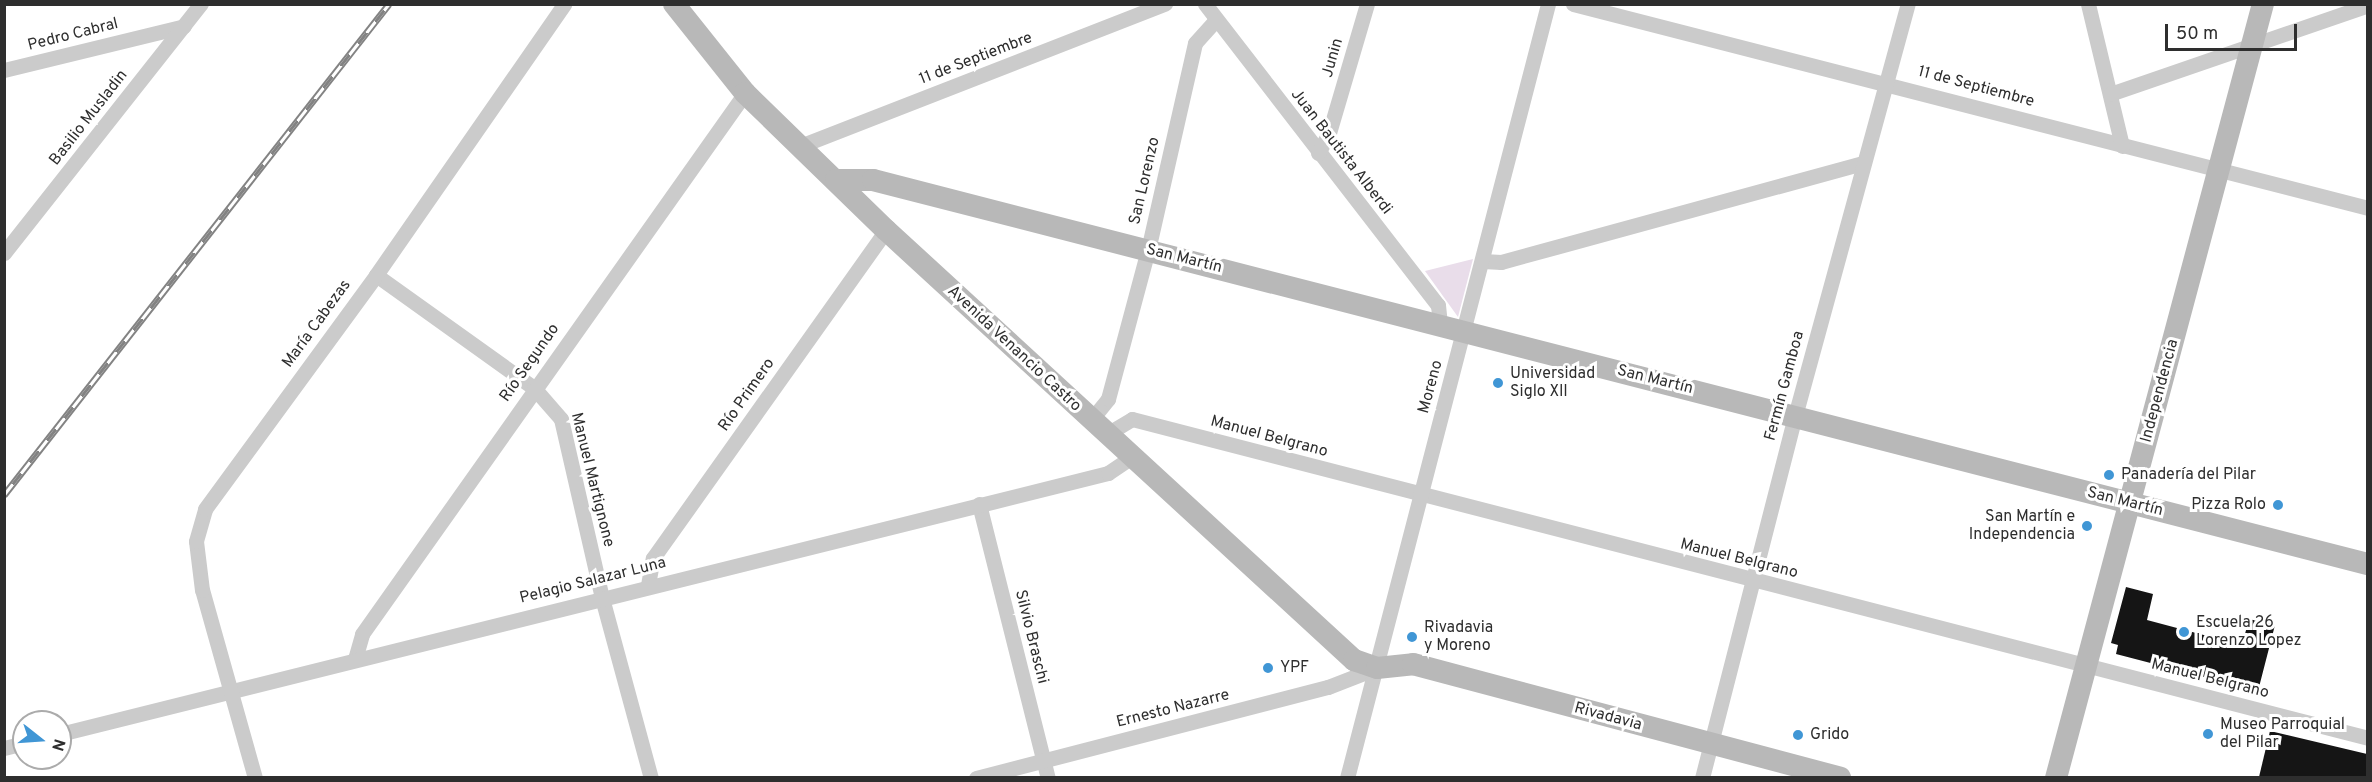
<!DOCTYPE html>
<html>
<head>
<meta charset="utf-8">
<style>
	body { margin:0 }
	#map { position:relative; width:2372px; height:782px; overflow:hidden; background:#fff; font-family:Overpass,sans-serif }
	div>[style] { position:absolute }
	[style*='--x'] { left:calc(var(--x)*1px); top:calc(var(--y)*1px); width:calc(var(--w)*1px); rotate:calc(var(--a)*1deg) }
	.green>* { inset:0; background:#e9ddea }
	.building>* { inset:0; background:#151515 }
	.street>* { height:15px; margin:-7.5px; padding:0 7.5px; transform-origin:7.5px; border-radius:7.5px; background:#cbcbcb }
	.secondary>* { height:22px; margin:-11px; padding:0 11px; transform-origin:11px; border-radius:11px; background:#b8b8b8 }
	.rail>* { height:7px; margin-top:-3.5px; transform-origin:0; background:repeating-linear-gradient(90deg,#fff 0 14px,#838383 0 28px); box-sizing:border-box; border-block:2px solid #838383 }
	.dots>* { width:16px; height:16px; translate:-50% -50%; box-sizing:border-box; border:3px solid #fff; border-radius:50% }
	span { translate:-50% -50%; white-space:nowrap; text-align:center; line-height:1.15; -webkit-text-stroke:6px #fff; paint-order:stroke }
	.street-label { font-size:16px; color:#2e2e2e }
	.poi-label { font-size:16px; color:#2e2e2e }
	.left { translate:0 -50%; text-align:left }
	.right { translate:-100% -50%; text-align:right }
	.frame { position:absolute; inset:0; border:6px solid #2e2e2e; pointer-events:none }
	.north { position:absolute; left:12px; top:710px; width:60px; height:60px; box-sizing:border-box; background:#fff; border:2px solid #ababab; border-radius:50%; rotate:107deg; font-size:16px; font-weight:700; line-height:24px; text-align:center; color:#2e2e2e }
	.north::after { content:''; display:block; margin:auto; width:21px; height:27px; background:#4096d5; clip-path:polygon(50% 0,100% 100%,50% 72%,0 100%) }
	.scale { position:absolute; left:2165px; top:24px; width:132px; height:27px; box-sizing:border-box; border:3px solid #2e2e2e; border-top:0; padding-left:8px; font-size:18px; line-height:21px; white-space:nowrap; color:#2e2e2e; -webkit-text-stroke:4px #fff; paint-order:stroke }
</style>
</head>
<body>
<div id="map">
	<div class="green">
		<i style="clip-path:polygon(1473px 259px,1458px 317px,1425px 271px)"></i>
	</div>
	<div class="building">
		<i style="clip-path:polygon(2126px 587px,2153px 594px,2147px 620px,2177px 628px,2242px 645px,2249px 619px,2275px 625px,2258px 691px,2116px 654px,2118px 645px,2111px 643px)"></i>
		<i style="clip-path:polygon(2270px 731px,2367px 754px,2367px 777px,2259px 777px)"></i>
	</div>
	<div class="street">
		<i style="--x:1205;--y:4;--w:381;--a:52.3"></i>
		<i style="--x:1438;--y:305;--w:20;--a:84"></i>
		<i style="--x:1573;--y:4;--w:821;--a:14.39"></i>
		<i style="--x:2088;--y:4;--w:146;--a:76.5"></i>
		<i style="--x:4;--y:70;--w:185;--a:-13.7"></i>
		<i style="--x:2110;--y:94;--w:273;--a:-19"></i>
		<i style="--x:800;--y:146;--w:392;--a:-21.3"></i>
		<i style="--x:1318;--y:153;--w:23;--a:-61"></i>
		<i style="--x:1329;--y:133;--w:134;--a:-73.6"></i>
		<i style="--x:4;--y:253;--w:318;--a:-51.7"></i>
		<i style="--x:1483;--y:261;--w:18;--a:3"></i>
		<i style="--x:1501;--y:262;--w:376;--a:-15.3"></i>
		<i style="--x:376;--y:275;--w:194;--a:35.6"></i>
		<i style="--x:534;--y:388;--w:41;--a:48.9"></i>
		<i style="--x:561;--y:419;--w:184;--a:77.1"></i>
		<i style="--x:602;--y:598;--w:187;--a:74.8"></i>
		<i style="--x:1091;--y:420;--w:27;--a:-51"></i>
		<i style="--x:1108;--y:399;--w:154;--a:-75"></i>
		<i style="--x:1148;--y:250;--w:212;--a:-77.2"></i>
		<i style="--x:1195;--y:43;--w:31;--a:-48"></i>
		<i style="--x:1107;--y:434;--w:29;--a:-31"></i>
		<i style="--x:1132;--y:419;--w:1277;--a:14.47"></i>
		<i style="--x:979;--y:504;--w:283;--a:75.9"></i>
		<i style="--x:648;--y:585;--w:27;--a:-80"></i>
		<i style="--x:653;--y:558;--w:402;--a:-54.6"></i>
		<i style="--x:355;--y:659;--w:26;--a:-74"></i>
		<i style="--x:362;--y:634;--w:663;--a:-54.7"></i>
		<i style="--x:60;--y:734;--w:1080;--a:-13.98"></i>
		<i style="--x:1108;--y:473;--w:29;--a:-34"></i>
		<i style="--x:4;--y:748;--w:21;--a:-14"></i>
		<i style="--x:255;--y:778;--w:195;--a:-105.7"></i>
		<i style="--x:202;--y:590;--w:49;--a:-97"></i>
		<i style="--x:196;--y:541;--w:33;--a:-74"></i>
		<i style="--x:205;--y:509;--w:290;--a:-53.8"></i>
		<i style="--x:376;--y:275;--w:330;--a:-55.2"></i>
		<i style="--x:976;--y:778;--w:364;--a:-14.5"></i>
		<i style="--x:1328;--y:687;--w:53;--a:-21.2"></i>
		<i style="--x:1347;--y:778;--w:800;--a:-75.44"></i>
		<i style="--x:1702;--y:778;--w:374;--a:-75.6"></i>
		<i style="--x:1795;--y:416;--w:427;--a:-74.7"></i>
	</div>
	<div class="secondary">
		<i style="--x:674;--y:4;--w:114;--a:51.4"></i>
		<i style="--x:745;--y:93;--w:197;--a:44.2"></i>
		<i style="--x:886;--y:230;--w:636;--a:42.58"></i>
		<i style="--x:1354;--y:660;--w:24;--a:19"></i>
		<i style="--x:1377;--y:668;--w:36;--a:-6"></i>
		<i style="--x:1413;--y:664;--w:442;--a:14.9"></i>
		<i style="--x:836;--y:180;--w:37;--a:0"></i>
		<i style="--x:873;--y:180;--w:1544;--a:14.41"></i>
		<i style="--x:2056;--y:778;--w:801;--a:-75.03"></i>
	</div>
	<div class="rail">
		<i style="--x:4;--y:495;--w:624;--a:-51.9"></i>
	</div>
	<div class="dots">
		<i style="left:1498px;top:383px;background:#4096d5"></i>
		<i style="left:2109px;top:475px;background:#4096d5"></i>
		<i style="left:2278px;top:505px;background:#4096d5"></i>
		<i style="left:2087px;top:526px;background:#4096d5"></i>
		<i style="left:2184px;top:632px;background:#4096d5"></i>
		<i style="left:1412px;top:637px;background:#4096d5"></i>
		<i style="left:1268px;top:668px;background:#4096d5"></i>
		<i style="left:2208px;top:734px;background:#4096d5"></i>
		<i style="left:1798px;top:735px;background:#4096d5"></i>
	</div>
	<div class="street-label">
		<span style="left:73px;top:35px;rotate:-14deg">Pedro Cabral</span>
		<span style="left:1333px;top:58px;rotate:-74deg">Junin</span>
		<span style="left:976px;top:59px;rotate:-21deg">11 de Septiembre</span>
		<span style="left:1976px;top:87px;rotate:15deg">11 de Septiembre</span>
		<span style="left:89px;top:118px;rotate:-52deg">Basilio Musladin</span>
		<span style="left:1341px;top:152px;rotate:52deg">Juan Bautista Alberdi</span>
		<span style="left:1145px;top:181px;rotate:-77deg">San Lorenzo</span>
		<span style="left:1184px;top:259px;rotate:14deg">San Martín</span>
		<span style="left:317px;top:324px;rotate:-54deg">María Cabezas</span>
		<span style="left:1014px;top:349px;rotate:43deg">Avenida Venancio Castro</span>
		<span style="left:530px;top:363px;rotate:-55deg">Río Segundo</span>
		<span style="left:1655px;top:380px;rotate:14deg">San Martín</span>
		<span style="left:1785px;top:386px;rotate:-75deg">Fermín Gamboa</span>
		<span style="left:1431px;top:387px;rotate:-75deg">Moreno</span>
		<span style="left:2160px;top:391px;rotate:-75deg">Independencia</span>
		<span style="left:747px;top:395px;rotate:-55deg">Río Primero</span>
		<span style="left:1269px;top:437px;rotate:15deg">Manuel Belgrano</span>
		<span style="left:592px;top:480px;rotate:76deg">Manuel Martignone</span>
		<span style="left:2125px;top:502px;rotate:14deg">San Martín</span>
		<span style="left:1739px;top:559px;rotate:14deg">Manuel Belgrano</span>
		<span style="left:593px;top:581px;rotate:-14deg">Pelagio Salazar Luna</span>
		<span style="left:1031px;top:637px;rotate:76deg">Silvio Braschi</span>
		<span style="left:2210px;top:679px;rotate:14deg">Manuel Belgrano</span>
		<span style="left:1173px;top:709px;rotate:-14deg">Ernesto Nazarre</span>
		<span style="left:1608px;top:717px;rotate:15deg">Rivadavia</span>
	</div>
	<div class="poi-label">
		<span class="left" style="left:1510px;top:383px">Universidad<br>Siglo XII</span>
		<span class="left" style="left:2121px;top:475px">Panadería del Pilar</span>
		<span class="right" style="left:2266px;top:505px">Pizza Rolo</span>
		<span class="right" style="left:2075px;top:526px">San Martín e<br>Independencia</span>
		<span class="left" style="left:2196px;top:632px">Escuela 26<br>Lorenzo Lopez</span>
		<span class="left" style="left:1424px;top:637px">Rivadavia<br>y Moreno</span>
		<span class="left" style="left:1280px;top:668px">YPF</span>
		<span class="left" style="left:2220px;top:734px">Museo Parroquial<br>del Pilar</span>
		<span class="left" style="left:1810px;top:735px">Grido</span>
	</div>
	<div class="frame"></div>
	<div class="north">N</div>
	<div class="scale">50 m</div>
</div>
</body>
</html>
